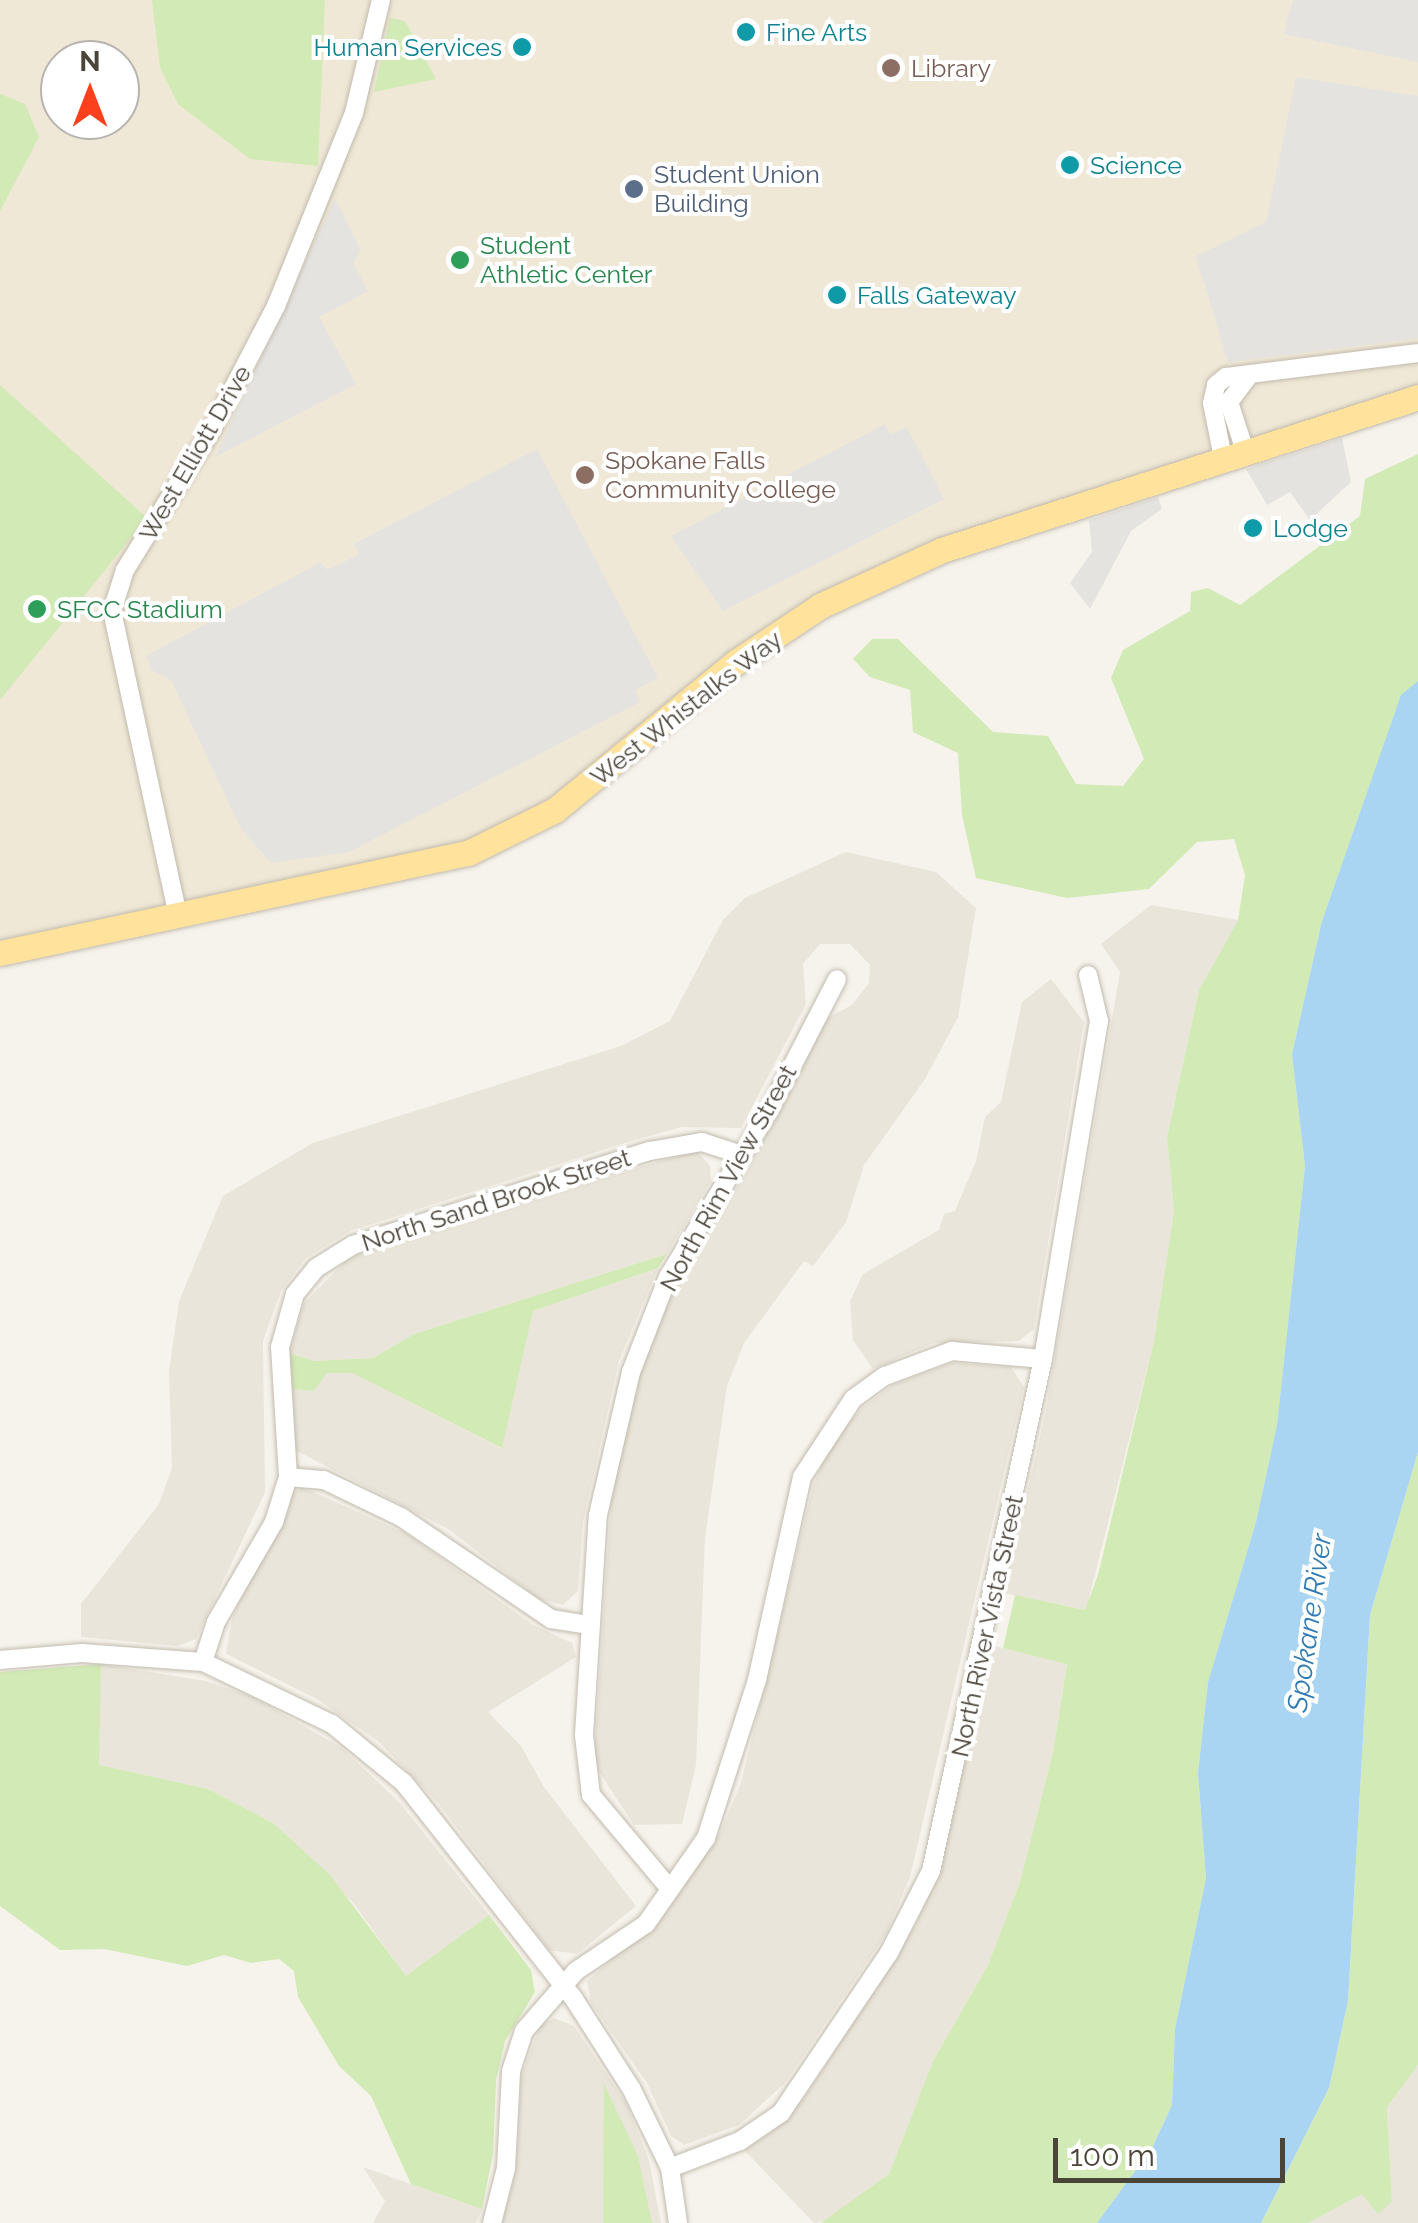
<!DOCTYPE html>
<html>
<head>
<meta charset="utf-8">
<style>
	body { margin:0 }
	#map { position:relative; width:1418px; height:2223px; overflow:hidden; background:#f6f3ec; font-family:Raleway,sans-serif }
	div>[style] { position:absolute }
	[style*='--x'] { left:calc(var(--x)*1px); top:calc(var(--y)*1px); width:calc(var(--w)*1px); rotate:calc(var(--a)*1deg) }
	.residential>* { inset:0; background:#eae5da }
	.education>* { inset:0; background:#efe8d6 }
	.green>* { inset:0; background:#d2eab5 }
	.parking>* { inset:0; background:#e5e3e0 }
	.water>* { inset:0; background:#a9d4f2 }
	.roads { filter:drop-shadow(0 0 2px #c2bbae) drop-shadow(0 0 2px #c2bbae) }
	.minor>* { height:18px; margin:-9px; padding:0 9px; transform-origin:9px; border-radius:9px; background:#fff }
	.primary>* { height:25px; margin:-12.5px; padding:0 12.5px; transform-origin:12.5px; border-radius:12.5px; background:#ffe39c }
	.dots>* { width:28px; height:28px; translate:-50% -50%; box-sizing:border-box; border:5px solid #fff; border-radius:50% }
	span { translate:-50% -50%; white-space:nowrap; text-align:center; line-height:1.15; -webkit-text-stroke:8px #fff; paint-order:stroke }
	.culture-label { font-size:25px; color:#0d838f }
	.left { translate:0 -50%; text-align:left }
	.right { translate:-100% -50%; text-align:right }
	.education-label { font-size:25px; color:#785e54 }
	.service-label { font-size:25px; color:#4e5e75 }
	.leisure-label { font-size:25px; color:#27864d }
	.street-label { font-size:25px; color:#4b4439 }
	.water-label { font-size:28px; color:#2e7ab2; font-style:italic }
	.north { position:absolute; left:40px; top:40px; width:100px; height:100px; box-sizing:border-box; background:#fff; border:2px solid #b7b4b0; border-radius:50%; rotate:0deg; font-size:28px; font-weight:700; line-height:40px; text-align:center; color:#4b4439 }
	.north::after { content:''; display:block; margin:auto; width:35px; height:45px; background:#fc3f1d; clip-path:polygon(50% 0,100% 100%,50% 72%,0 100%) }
	.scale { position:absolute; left:1053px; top:2138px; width:232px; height:45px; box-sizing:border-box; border:5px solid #4b4439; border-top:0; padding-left:12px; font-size:30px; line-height:35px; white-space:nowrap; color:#4b4439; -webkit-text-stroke:8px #fff; paint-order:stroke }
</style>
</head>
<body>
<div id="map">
	<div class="residential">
		<i style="clip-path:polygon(846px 852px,936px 872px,976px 908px,958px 1017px,925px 1079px,864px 1165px,846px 1222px,813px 1266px,804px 1261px,744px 1343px,727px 1386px,705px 1538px,696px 1765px,682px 1824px,634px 1825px,594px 1764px,611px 1501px,637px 1383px,668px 1300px,752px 1162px,827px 1018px,852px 1005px,869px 983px,870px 965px,850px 944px,820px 944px,803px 964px,806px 1004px,741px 1128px,682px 1127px,628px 1142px,350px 1231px,306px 1258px,281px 1291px,263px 1341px,265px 1492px,196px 1639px,177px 1646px,81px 1637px,81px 1604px,159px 1504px,172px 1468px,169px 1372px,179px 1301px,223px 1196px,313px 1143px,621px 1046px,670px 1021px,723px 920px,745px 898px)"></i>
		<i style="clip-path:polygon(1151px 905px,1238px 920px,1199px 990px,1167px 1136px,1174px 1211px,1154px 1341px,1086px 1610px,1004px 1593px,1045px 1415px,1120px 972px,1101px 944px)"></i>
		<i style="clip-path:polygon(1051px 979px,1084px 1022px,1034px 1329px,1019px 1341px,934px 1343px,873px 1369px,853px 1340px,850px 1301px,863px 1274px,939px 1230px,944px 1214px,955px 1211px,976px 1161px,985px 1117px,1001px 1102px,1022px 1002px)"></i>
		<i style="clip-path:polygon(696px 1150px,710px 1166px,711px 1181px,667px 1254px,414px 1334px,373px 1358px,314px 1361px,289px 1353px,304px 1303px,349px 1258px)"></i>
		<i style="clip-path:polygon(658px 1268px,619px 1361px,583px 1522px,578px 1591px,563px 1605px,539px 1599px,448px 1529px,295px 1450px,290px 1389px,314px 1391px,327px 1373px,352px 1373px,501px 1448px,533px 1311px)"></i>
		<i style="clip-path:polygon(952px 1363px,1011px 1367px,1024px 1387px,910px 1877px,886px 1934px,785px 2083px,739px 2125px,684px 2145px,671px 2136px,647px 2083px,591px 2003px,587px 1981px,653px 1922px,720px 1833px,741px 1783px,813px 1486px,830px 1445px,862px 1408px,893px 1385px)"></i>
		<i style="clip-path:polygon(302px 1487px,407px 1534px,533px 1625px,572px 1643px,576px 1657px,488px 1712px,521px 1746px,544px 1787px,636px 1906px,577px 1954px,549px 1950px,438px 1803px,379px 1742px,317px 1699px,226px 1654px,232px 1618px,289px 1496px)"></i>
		<i style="clip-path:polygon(994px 1646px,1067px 1663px,1053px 1752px,1020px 1882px,988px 1965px,933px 2061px,889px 2174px,831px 2219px,814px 2223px,744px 2150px,779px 2126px,808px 2092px,916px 1925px,935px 1877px)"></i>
		<i style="clip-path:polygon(101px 1664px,206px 1681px,255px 1698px,342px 1748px,400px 1803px,489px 1915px,406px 1977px,355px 1905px,273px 1823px,208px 1789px,98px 1765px)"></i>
		<i style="clip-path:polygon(554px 2018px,574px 2026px,626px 2103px,649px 2160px,661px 2223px,502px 2223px,516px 2171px,521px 2077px,540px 2026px)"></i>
		<i style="clip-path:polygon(1418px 2065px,1418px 2223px,1308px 2223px,1363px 2193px,1392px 2201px,1387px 2107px)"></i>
		<i style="clip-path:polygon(363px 2167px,482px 2209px,476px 2223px,373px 2223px,385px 2201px)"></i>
	</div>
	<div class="education">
		<i style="clip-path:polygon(evenodd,0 0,1418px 0,1418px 397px,820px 606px,629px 754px,468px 853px,0 953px,0 0,60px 60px,120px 60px,120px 120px,60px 120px,60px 60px)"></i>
	</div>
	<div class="green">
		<i style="clip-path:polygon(152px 0,325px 0,318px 166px,250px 159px,178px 104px,160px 67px)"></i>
		<i style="clip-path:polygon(390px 18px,405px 21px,436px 79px,374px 92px)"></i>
		<i style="clip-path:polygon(0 94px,25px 104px,39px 137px,0 211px)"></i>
		<i style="clip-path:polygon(0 385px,147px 518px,0 700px)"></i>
		<i style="clip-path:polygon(1418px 454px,1418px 681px,1401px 696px,1322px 921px,1292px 1054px,1305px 1166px,1277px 1425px,1256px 1522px,1208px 1682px,1198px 1773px,1206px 1878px,1175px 2029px,1172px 2105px,1152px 2148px,1097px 2223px,821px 2223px,889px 2174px,933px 2061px,988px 1965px,1020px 1882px,1053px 1752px,1067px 1664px,1003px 1648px,1015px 1595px,1085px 1610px,1098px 1575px,1154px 1341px,1174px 1211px,1167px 1137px,1199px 990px,1238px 920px,1245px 875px,1234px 839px,1197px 842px,1149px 889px,1067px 898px,976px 878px,962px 815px,958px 753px,913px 732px,910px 690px,870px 677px,853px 659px,872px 639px,898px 639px,993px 732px,1048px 736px,1076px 784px,1123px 786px,1144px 759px,1111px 678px,1123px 650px,1190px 611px,1191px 592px,1208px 588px,1240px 605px,1360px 516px,1365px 479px)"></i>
		<i style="clip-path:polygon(667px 1254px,658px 1268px,533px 1311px,502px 1448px,352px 1373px,327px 1373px,314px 1391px,290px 1389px,289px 1353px,314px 1361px,373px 1358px,414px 1334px)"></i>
		<i style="clip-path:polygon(1418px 1452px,1418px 2065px,1387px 2107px,1392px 2201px,1378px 2214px,1362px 2194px,1308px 2223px,1261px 2223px,1329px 2088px,1348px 2001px,1370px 1615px)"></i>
		<i style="clip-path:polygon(101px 1664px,99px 1765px,208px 1789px,273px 1823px,330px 1875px,406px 1976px,489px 1915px,531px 1970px,535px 1992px,505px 2041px,496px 2080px,493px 2154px,482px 2209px,411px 2184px,371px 2096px,339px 2066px,298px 1997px,294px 1971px,279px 1959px,251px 1963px,224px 1955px,187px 1966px,104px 1949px,60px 1950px,0 1906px,0 1672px)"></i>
		<i style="clip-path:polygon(604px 2084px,638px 2156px,652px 2223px,603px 2223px)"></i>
	</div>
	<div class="parking">
		<i style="clip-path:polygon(1293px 0,1418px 0,1418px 62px,1284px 34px)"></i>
		<i style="clip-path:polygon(1296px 77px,1418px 96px,1418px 338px,1228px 362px,1196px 256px,1266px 222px)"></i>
		<i style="clip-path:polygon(335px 198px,361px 251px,353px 263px,368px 291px,319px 317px,356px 384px,215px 457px)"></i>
		<i style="clip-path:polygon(885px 424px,890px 434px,907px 427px,944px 499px,723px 611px,671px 536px)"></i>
		<i style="clip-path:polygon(1342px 438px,1351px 482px,1310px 520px,1290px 492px,1267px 505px,1246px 469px)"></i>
		<i style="clip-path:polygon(537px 449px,658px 678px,635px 690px,640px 702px,349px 852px,271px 863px,240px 827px,171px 680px,153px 671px,146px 656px,321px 562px,327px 570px,354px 557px,359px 553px,354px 544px)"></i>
		<i style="clip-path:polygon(1158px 497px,1162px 509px,1131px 531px,1090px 609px,1070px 583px,1092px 552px,1089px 520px)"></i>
	</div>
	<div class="water">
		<i style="clip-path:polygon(1418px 681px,1418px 1452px,1370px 1615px,1348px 2001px,1329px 2088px,1261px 2223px,1097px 2223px,1152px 2148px,1172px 2105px,1175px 2029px,1206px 1878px,1198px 1773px,1208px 1682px,1256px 1522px,1277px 1425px,1305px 1166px,1292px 1054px,1322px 921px,1401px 695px)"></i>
	</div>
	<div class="roads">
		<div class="minor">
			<i style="--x:1245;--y:451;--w:52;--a:-108.1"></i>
			<i style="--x:1229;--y:402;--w:35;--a:-53"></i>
			<i style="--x:1223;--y:458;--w:56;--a:-101.3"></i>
			<i style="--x:1212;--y:403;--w:18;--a:-77"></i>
			<i style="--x:1216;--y:385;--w:13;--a:-39"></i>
			<i style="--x:1226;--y:377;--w:193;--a:-7.1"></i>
			<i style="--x:178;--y:916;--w:312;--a:-102.2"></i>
			<i style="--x:112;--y:611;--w:43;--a:-72.4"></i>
			<i style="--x:125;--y:570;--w:163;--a:-58.3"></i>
			<i style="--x:211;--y:431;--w:141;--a:-62.5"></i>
			<i style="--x:276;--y:306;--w:208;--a:-68"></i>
			<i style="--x:354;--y:113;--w:116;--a:-76.6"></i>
			<i style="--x:288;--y:1477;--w:36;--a:5"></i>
			<i style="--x:324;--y:1480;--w:85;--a:25.7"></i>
			<i style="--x:401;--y:1517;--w:181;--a:34.2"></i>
			<i style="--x:551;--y:1619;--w:39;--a:9"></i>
			<i style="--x:0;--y:1660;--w:82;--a:-4.9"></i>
			<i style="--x:82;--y:1653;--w:121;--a:4.3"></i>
			<i style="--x:203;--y:1662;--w:143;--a:25.7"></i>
			<i style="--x:332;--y:1724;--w:93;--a:39.3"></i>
			<i style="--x:404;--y:1783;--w:275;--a:51.8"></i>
			<i style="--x:574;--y:1999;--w:106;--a:57.4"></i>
			<i style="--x:631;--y:2088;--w:89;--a:64"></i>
			<i style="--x:670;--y:2168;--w:56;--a:81.7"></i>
			<i style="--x:203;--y:1662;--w:42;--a:-72"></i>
			<i style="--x:216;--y:1622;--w:116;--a:-59.9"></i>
			<i style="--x:274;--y:1522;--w:47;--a:-72.7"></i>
			<i style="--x:288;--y:1477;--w:130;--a:-93.5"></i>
			<i style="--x:280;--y:1347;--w:55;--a:-74.2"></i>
			<i style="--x:295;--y:1294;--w:33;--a:-51"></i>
			<i style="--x:316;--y:1268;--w:44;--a:-31.9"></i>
			<i style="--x:353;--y:1245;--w:312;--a:-17.6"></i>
			<i style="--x:650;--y:1151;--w:53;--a:-9.8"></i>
			<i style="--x:702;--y:1142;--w:42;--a:18"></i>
			<i style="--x:670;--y:1889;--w:123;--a:-130"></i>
			<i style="--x:591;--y:1795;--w:60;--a:-96.7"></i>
			<i style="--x:584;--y:1735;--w:220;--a:-86.4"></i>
			<i style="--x:598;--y:1515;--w:147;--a:-77"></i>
			<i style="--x:631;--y:1372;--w:102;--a:-68.7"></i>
			<i style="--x:668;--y:1277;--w:197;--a:-58.7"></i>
			<i style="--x:770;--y:1109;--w:146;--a:-62.7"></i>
			<i style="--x:670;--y:2168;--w:75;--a:-21.1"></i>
			<i style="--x:740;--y:2141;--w:50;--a:-34.3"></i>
			<i style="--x:781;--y:2113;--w:193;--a:-56"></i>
			<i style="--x:889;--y:1953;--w:92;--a:-62.9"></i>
			<i style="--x:931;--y:1871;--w:524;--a:-77.66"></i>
			<i style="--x:1043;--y:1359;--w:343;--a:-80.6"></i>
			<i style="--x:1099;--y:1021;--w:47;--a:-103.4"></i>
			<i style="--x:492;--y:2223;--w:57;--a:-75.7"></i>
			<i style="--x:506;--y:2168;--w:97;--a:-87"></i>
			<i style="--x:511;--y:2071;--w:42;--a:-72"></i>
			<i style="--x:524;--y:2031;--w:79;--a:-49.1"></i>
			<i style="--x:576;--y:1971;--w:84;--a:-33.9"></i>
			<i style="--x:646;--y:1924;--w:105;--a:-55.1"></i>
			<i style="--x:706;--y:1838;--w:166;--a:-72.1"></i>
			<i style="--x:757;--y:1680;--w:208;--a:-77.5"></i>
			<i style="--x:802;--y:1477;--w:93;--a:-56.8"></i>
			<i style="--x:853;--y:1399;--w:39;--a:-36"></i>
			<i style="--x:885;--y:1376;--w:72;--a:-20.5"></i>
			<i style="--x:952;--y:1351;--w:91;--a:5"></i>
		</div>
		<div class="primary">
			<i style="--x:0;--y:953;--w:479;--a:-12.1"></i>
			<i style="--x:468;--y:853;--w:97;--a:-26.3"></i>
			<i style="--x:555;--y:810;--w:234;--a:-39.3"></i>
			<i style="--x:736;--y:662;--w:101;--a:-33.7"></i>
			<i style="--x:820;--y:606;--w:134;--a:-24.7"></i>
			<i style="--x:942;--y:550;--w:500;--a:-17.8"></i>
		</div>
	</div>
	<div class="dots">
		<i style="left:746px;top:32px;background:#0f9aa8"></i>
		<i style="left:522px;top:47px;background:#0f9aa8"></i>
		<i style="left:891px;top:68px;background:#8d6e63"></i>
		<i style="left:1070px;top:165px;background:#0f9aa8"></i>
		<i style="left:634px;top:189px;background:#5c6f8a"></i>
		<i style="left:460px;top:260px;background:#2e9e5b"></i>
		<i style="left:837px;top:295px;background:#0f9aa8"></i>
		<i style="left:585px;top:475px;background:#8d6e63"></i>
		<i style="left:1253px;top:528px;background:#0f9aa8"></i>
		<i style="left:37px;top:609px;background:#2e9e5b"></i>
	</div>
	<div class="culture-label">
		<span class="left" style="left:766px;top:32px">Fine Arts</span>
		<span class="right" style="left:502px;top:47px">Human Services</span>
		<span class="left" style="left:1090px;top:165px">Science</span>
		<span class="left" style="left:857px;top:295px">Falls Gateway</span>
		<span class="left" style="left:1273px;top:528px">Lodge</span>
	</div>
	<div class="education-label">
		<span class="left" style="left:911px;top:68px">Library</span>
		<span class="left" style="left:605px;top:475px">Spokane Falls<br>Community College</span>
	</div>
	<div class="service-label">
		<span class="left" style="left:654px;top:189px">Student Union<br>Building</span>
	</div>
	<div class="leisure-label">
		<span class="left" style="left:480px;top:260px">Student<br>Athletic Center</span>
		<span class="left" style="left:57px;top:609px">SFCC Stadium</span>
	</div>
	<div class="street-label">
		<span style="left:195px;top:453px;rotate:-60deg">West Elliott Drive</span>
		<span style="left:686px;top:708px;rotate:-38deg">West Whistalks Way</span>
		<span style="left:728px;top:1178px;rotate:-61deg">North Rim View Street</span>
		<span style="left:496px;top:1200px;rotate:-18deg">North Sand Brook Street</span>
		<span style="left:987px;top:1626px;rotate:-78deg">North River Vista Street</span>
	</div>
	<div class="water-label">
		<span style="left:1310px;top:1623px;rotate:-82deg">Spokane River</span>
	</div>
	<div class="north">N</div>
	<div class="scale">100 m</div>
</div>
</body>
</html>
